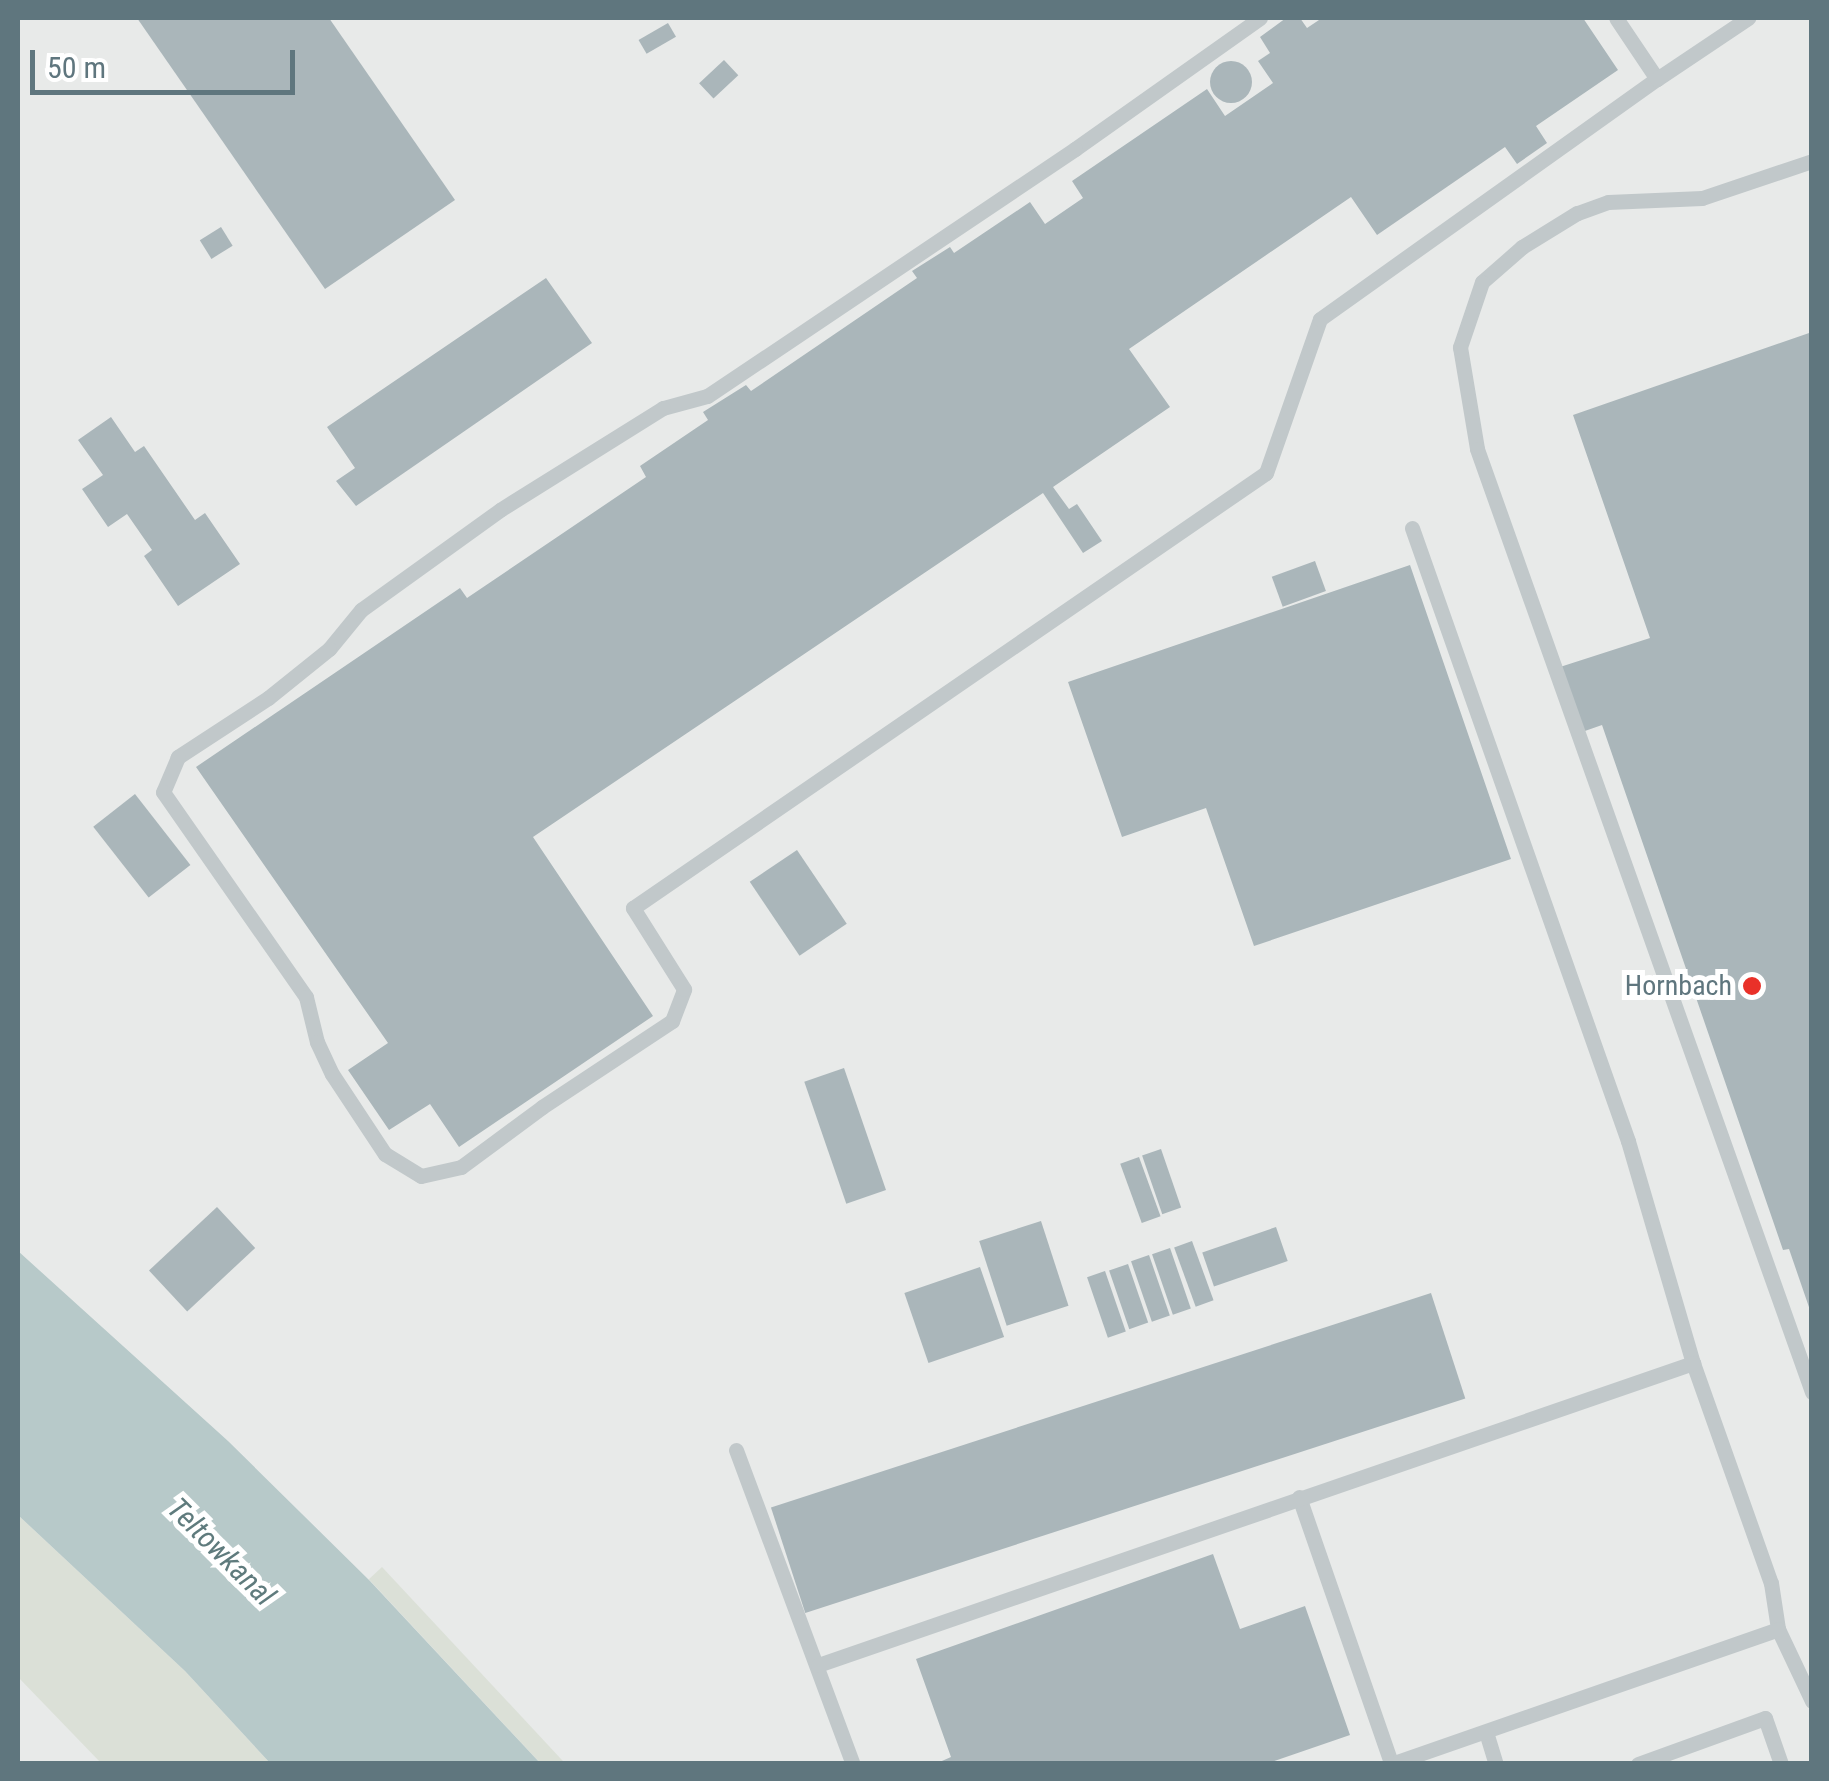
<!DOCTYPE html>
<html>
<head>
<meta charset="utf-8">
<style>
	body { margin:0 }
	#map { position:relative; width:1829px; height:1781px; overflow:hidden; background:#fafaf8; font-family:"Roboto Condensed",sans-serif }
	div>[style] { position:absolute }
	[style*='--x'] { left:calc(var(--x)*1px); top:calc(var(--y)*1px); width:calc(var(--w)*1px); rotate:calc(var(--a)*1deg) }
	.built>* { inset:0; background:#e8eae9; transform-origin:0 0 }
	.green>* { inset:0; background:#dbe0d7; transform-origin:0 0 }
	.water>* { inset:0; background:#b7c9c9 }
	.building>* { inset:0; background:#aab6ba; transform-origin:0 0 }
	.round { border-radius:50% }
	.service>* { height:15px; margin:-7.5px; padding:0 7.5px; transform-origin:7.5px; border-radius:7.5px; background:#c1c8ca }
	.dots>* { width:28px; height:28px; translate:-50% -50%; box-sizing:border-box; border:5px solid #fff; border-radius:50% }
	span { translate:-50% -50%; white-space:nowrap; text-align:center; line-height:1.15; -webkit-text-stroke:10px #fff; paint-order:stroke }
	.poi-label { font-size:28px; color:#5f767e }
	.right { translate:-100% -50%; text-align:right }
	.water-label { font-size:30px; color:#5f7b7d; font-style:italic }
	.frame { position:absolute; inset:0; border:20px solid #5f767e; pointer-events:none }
	.scale { position:absolute; left:30px; top:50px; width:265px; height:45px; box-sizing:border-box; border:5px solid #5f767e; border-top:0; padding-left:12px; font-size:30px; line-height:35px; white-space:nowrap; color:#5f767e; -webkit-text-stroke:8px #fff; paint-order:stroke }
</style>
</head>
<body>
<div id="map">
	<div class="built">
		<i style="left:18px;top:18px;width:1793px;height:1745px"></i>
	</div>
	<div class="green">
		<i style="clip-path:polygon(18px 1515px,185px 1671px,270px 1763px,101px 1763px,18px 1677px)"></i>
		<i style="left:382px;top:1567px;width:270px;height:18px;rotate:47deg"></i>
	</div>
	<div class="water">
		<i style="clip-path:polygon(18px 1251px,228px 1441px,370px 1581px,540px 1763px,270px 1763px,185px 1671px,18px 1515px)"></i>
	</div>
	<div class="building">
		<i style="clip-path:polygon(137px 18px,329px 18px,455px 200px,325px 289px)"></i>
		<i style="clip-path:polygon(1286px 18px,1300px 18px,1307px 28px,1322px 18px,1583px 18px,1618px 70px,1536px 126px,1547px 143px,1517px 164px,1505px 147px,1377px 235px,1351px 197px,1129px 349px,1170px 407px,1053px 487px,1069px 509px,1077px 504px,1102px 541px,1083px 553px,1043px 493px,533px 837px,653px 1016px,459px 1147px,430px 1104px,389px 1130px,348px 1070px,388px 1043px,196px 767px,460px 588px,467px 598px,646px 477px,640px 466px,708px 420px,703px 412px,746px 385px,751px 391px,917px 278px,912px 271px,950px 247px,954px 253px,1030px 202px,1045px 224px,1083px 198px,1072px 181px,1207px 89px,1225px 116px,1273px 83px,1258px 61px,1270px 53px,1260px 37px)"></i>
		<i style="left:668px;top:23px;width:16px;height:34px;rotate:60deg"></i>
		<i style="left:724px;top:60px;width:21px;height:34px;rotate:47deg"></i>
		<i class="round" style="left:1210px;top:61px;width:42px;height:42px"></i>
		<i style="left:221px;top:227px;width:22px;height:25px;rotate:58deg"></i>
		<i style="clip-path:polygon(546px 278px,592px 343px,356px 506px,336px 481px,355px 468px,327px 427px)"></i>
		<i style="clip-path:polygon(1812px 332px,1812px 1313px,1811px 1313px,1789px 1249px,1783px 1250px,1602px 725px,1582px 732px,1560px 667px,1650px 638px,1573px 415px)"></i>
		<i style="clip-path:polygon(111px 417px,135px 452px,144px 446px,195px 520px,205px 513px,240px 564px,178px 606px,144px 556px,152px 550px,127px 514px,108px 527px,82px 489px,103px 475px,78px 440px)"></i>
		<i style="left:1315px;top:561px;width:32px;height:46px;rotate:70deg"></i>
		<i style="clip-path:polygon(1410px 565px,1511px 859px,1254px 946px,1206px 808px,1122px 837px,1068px 682px)"></i>
		<i style="left:135px;top:794px;width:90px;height:53px;rotate:52deg"></i>
		<i style="left:797px;top:850px;width:89px;height:57px;rotate:56deg"></i>
		<i style="left:844px;top:1068px;width:129px;height:42px;rotate:71deg"></i>
		<i style="left:1161px;top:1149px;width:62px;height:20px;rotate:71deg"></i>
		<i style="left:1139px;top:1157px;width:63px;height:20px;rotate:70deg"></i>
		<i style="left:217px;top:1207px;width:56px;height:93px;rotate:47deg"></i>
		<i style="left:1041px;top:1221px;width:89px;height:65px;rotate:72deg"></i>
		<i style="left:1276px;top:1227px;width:36px;height:78px;rotate:71deg"></i>
		<i style="left:1192px;top:1241px;width:63px;height:19px;rotate:70deg"></i>
		<i style="left:1170px;top:1248px;width:64px;height:19px;rotate:71deg"></i>
		<i style="left:1149px;top:1255px;width:64px;height:19px;rotate:71deg"></i>
		<i style="left:1128px;top:1264px;width:62px;height:20px;rotate:71deg"></i>
		<i style="left:980px;top:1267px;width:74px;height:80px;rotate:71deg"></i>
		<i style="left:1105px;top:1271px;width:64px;height:19px;rotate:71deg"></i>
		<i style="left:1431px;top:1293px;width:111px;height:694px;rotate:72deg"></i>
		<i style="clip-path:polygon(1213px 1554px,1240px 1629px,1305px 1606px,1350px 1735px,1266px 1764px,935px 1764px,951px 1757px,916px 1659px)"></i>
	</div>
	<div class="service">
		<i style="--x:1260;--y:18;--w:227;--a:144.7"></i>
		<i style="--x:1075;--y:149;--w:443;--a:146.1"></i>
		<i style="--x:707;--y:396;--w:46;--a:164.7"></i>
		<i style="--x:663;--y:408;--w:192;--a:148"></i>
		<i style="--x:500;--y:510;--w:171;--a:144.3"></i>
		<i style="--x:361;--y:610;--w:50;--a:129.4"></i>
		<i style="--x:329;--y:649;--w:78;--a:141.2"></i>
		<i style="--x:268;--y:698;--w:108;--a:146.8"></i>
		<i style="--x:178;--y:757;--w:38;--a:113"></i>
		<i style="--x:163;--y:792;--w:250;--a:55.1"></i>
		<i style="--x:306;--y:997;--w:46;--a:76.3"></i>
		<i style="--x:317;--y:1042;--w:35;--a:65"></i>
		<i style="--x:332;--y:1074;--w:96;--a:56.5"></i>
		<i style="--x:385;--y:1154;--w:42;--a:31.4"></i>
		<i style="--x:421;--y:1176;--w:41;--a:-12.7"></i>
		<i style="--x:461;--y:1167;--w:101;--a:-36.5"></i>
		<i style="--x:542;--y:1107;--w:156;--a:-33.5"></i>
		<i style="--x:672;--y:1021;--w:34;--a:-69"></i>
		<i style="--x:684;--y:989;--w:96;--a:-122.2"></i>
		<i style="--x:633;--y:908;--w:768;--a:-34.5"></i>
		<i style="--x:1266;--y:473;--w:163;--a:-70.7"></i>
		<i style="--x:1320;--y:319;--w:414;--a:-35.5"></i>
		<i style="--x:1657;--y:79;--w:73;--a:-123.9"></i>
		<i style="--x:1657;--y:79;--w:110;--a:-33.8"></i>
		<i style="--x:1812;--y:161;--w:116;--a:161.4"></i>
		<i style="--x:1702;--y:198;--w:94;--a:177.6"></i>
		<i style="--x:1608;--y:202;--w:33;--a:160"></i>
		<i style="--x:1577;--y:213;--w:65;--a:148.3"></i>
		<i style="--x:1522;--y:247;--w:53;--a:138.8"></i>
		<i style="--x:1482;--y:282;--w:69;--a:108.7"></i>
		<i style="--x:1460;--y:347;--w:103;--a:80.5"></i>
		<i style="--x:1477;--y:449;--w:1001;--a:70.44"></i>
		<i style="--x:1412;--y:528;--w:650;--a:70.59"></i>
		<i style="--x:1628;--y:1141;--w:231;--a:73.7"></i>
		<i style="--x:1693;--y:1363;--w:233;--a:70.5"></i>
		<i style="--x:1771;--y:1583;--w:47;--a:81.3"></i>
		<i style="--x:1778;--y:1629;--w:80;--a:64.7"></i>
		<i style="--x:736;--y:1450;--w:335;--a:69.6"></i>
		<i style="--x:1299;--y:1497;--w:281;--a:70.9"></i>
		<i style="--x:818;--y:1665;--w:926;--a:-19.04"></i>
		<i style="--x:1486;--y:1732;--w:34;--a:73"></i>
		<i style="--x:1391;--y:1764;--w:410;--a:-19.2"></i>
		<i style="--x:1638;--y:1764;--w:135;--a:-19.9"></i>
		<i style="--x:1765;--y:1718;--w:49;--a:70.8"></i>
	</div>
	<div class="dots">
		<i style="left:1752px;top:986px;background:#e93129"></i>
	</div>
	<div class="poi-label">
		<span class="right" style="left:1732px;top:986px">Hornbach</span>
	</div>
	<div class="water-label">
		<span style="left:221px;top:1552px;rotate:45deg">Teltowkanal</span>
	</div>
	<div class="frame"></div>
	<div class="scale">50 m</div>
</div>
</body>
</html>
